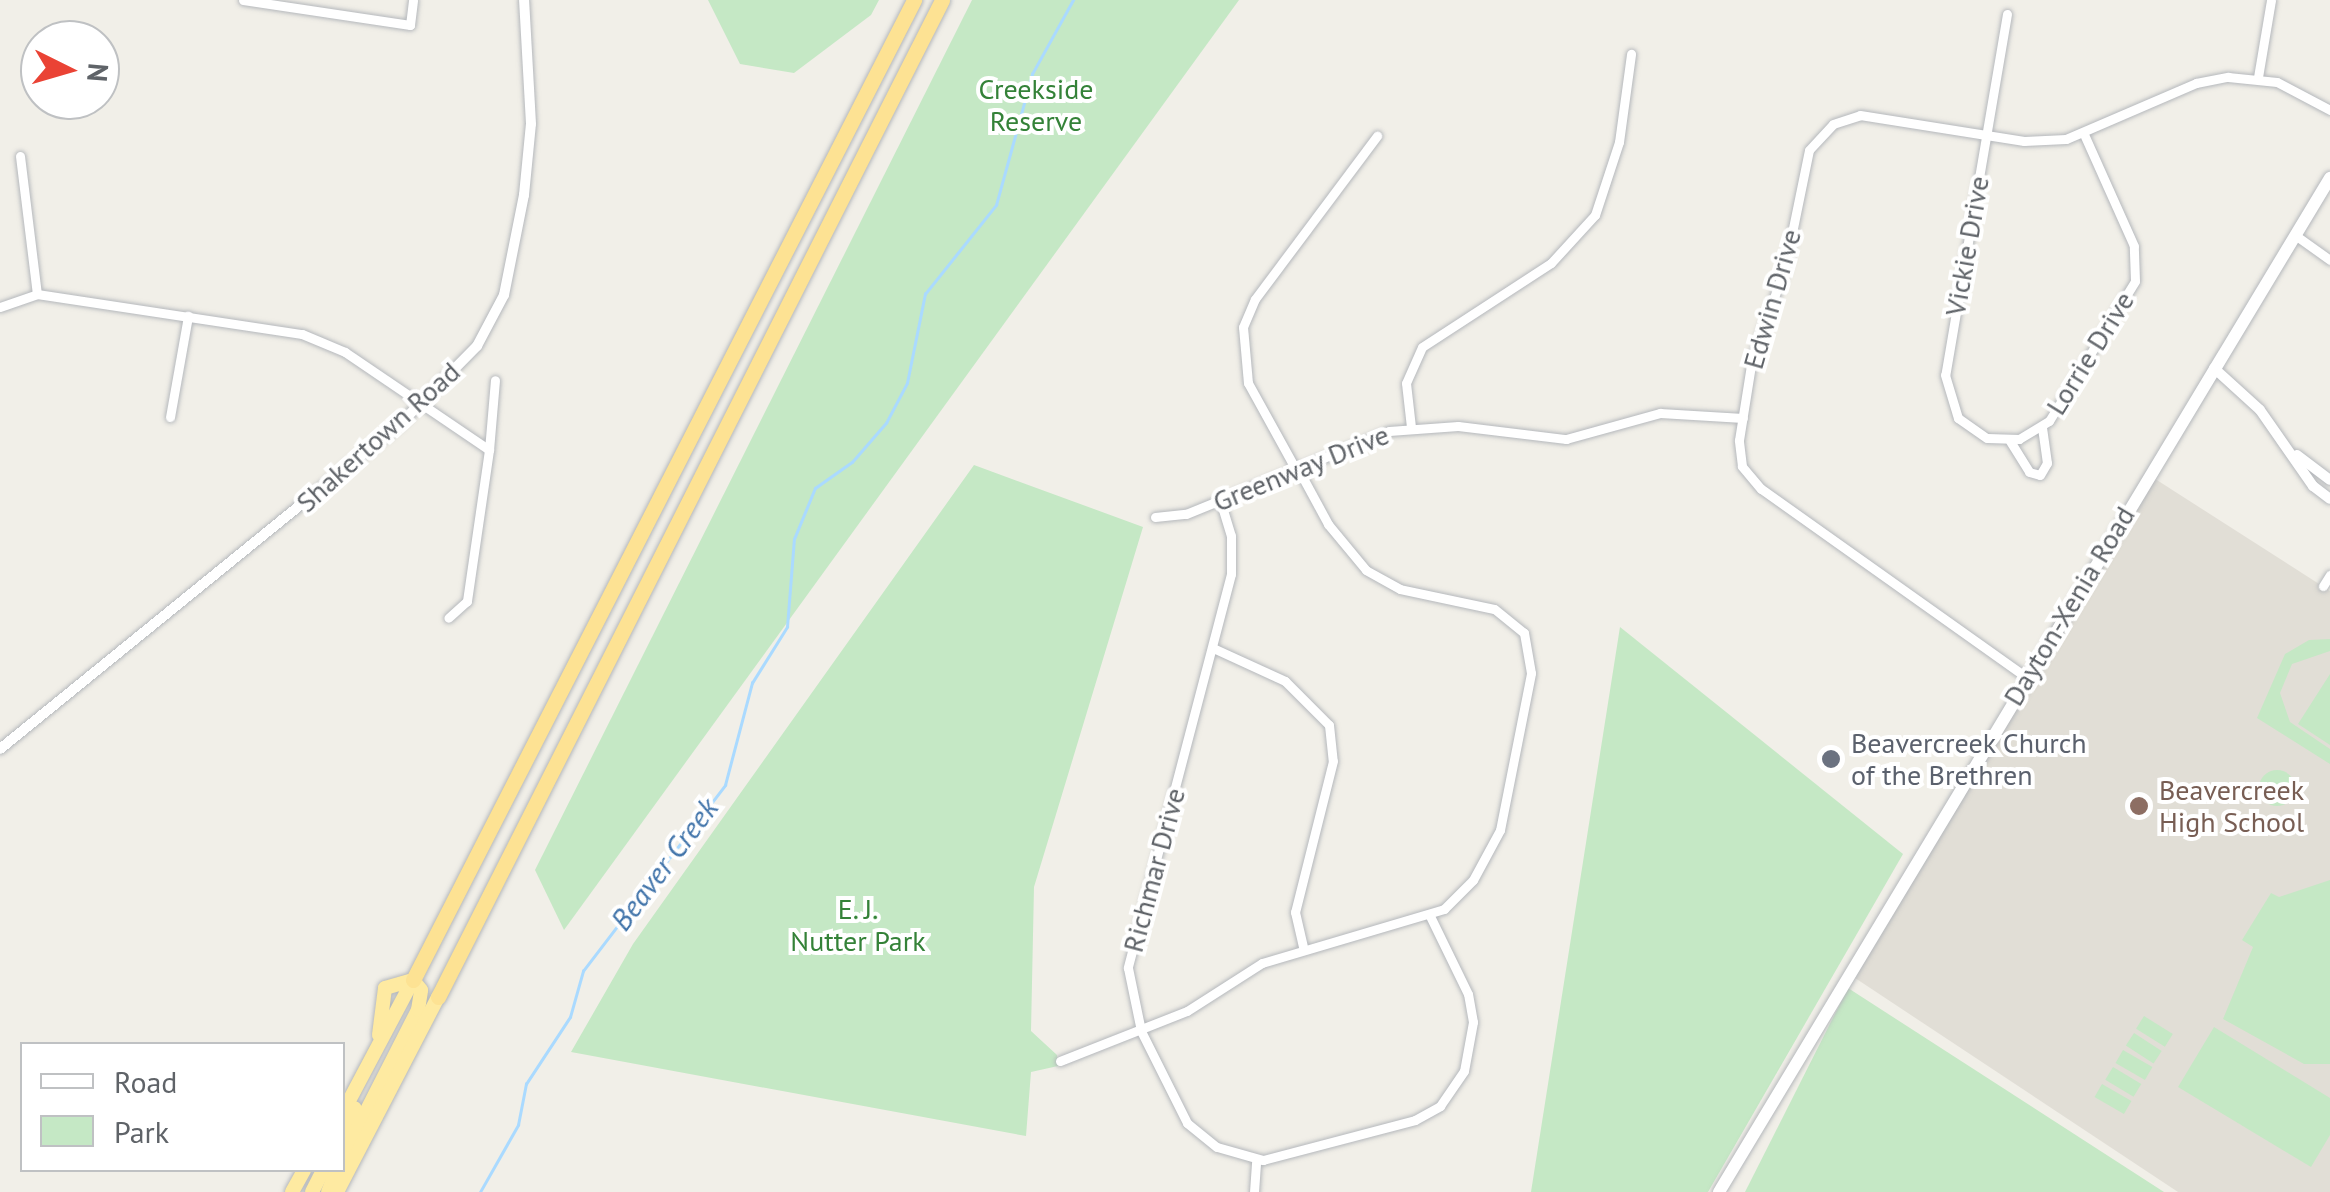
<!DOCTYPE html>
<html>
<head>
<meta charset="utf-8">
<style>
	body { margin:0 }
	#map { position:relative; width:2330px; height:1192px; overflow:hidden; background:#f1efe8; font-family:"PT Sans",sans-serif }
	div>[style] { position:absolute }
	[style*='--x'] { left:calc(var(--x)*1px); top:calc(var(--y)*1px); width:calc(var(--w)*1px); rotate:calc(var(--a)*1deg) }
	.education>* { inset:0; background:#e1ded6 }
	.green>* { inset:0; background:#c5e8c5; transform-origin:0 0 }
	.round { border-radius:50% }
	.stream>* { height:2.5px; margin:-1.25px; padding:0 1.25px; transform-origin:1.25px; border-radius:1.25px; background:#aadaff }
	.roads { filter:drop-shadow(0 0 2px #b5b8bc) drop-shadow(0 0 2px #b5b8bc) }
	.minor>* { height:9px; margin:-4.5px; padding:0 4.5px; transform-origin:4.5px; border-radius:4.5px; background:#fff }
	.tertiary>* { height:10px; margin:-5px; padding:0 5px; transform-origin:5px; border-radius:5px; background:#fff }
	.secondary>* { height:12px; margin:-6px; padding:0 6px; transform-origin:6px; border-radius:6px; background:#fff }
	.trunk>* { height:14px; margin:-7px; padding:0 7px; transform-origin:7px; border-radius:7px; background:#feeaa1 }
	.motorway>* { height:15px; margin:-7.5px; padding:0 7.5px; transform-origin:7.5px; border-radius:7.5px; background:#fde293 }
	.dots>* { width:28px; height:28px; translate:-50% -50%; box-sizing:border-box; border:5px solid #fff; border-radius:50% }
	span { translate:-50% -50%; white-space:nowrap; text-align:center; line-height:1.15; -webkit-text-stroke:8px #fff; paint-order:stroke }
	.park-label { font-size:28px; color:#348238 }
	.street-label { font-size:28px; color:#5f6368 }
	.worship-label { font-size:28px; color:#5b616d }
	.left { translate:0 -50%; text-align:left }
	.education-label { font-size:28px; color:#785e54 }
	.water-label { font-size:30px; color:#4174aa; font-style:italic }
	.legend { position:absolute; left:20px; top:1042px; width:325px; height:130px; box-sizing:border-box; background:#fff; border:2px solid #bfc1c3; margin:0; padding:12px 18px; list-style:none; font-size:30px; color:#5f6368 }
	.legend li { display:flex; align-items:center; gap:20px; height:50px }
	.legend b { width:50px; border:2px solid #bfc1c3 }
	.north { position:absolute; left:20px; top:20px; width:100px; height:100px; box-sizing:border-box; background:#fff; border:2px solid #bfc1c3; border-radius:50%; rotate:95deg; font-size:28px; font-weight:700; line-height:40px; text-align:center; color:#5f6368 }
	.north::after { content:''; display:block; margin:auto; width:35px; height:45px; background:#ea4335; clip-path:polygon(50% 0,100% 100%,50% 72%,0 100%) }
</style>
</head>
<body>
<div id="map">
	<div class="education">
		<i style="clip-path:polygon(2149px 475px,2330px 591px,2330px 1192px,2178px 1192px,1846px 972px)"></i>
	</div>
	<div class="green">
		<i style="clip-path:polygon(708px 0,879px 0,871px 15px,794px 73px,740px 64px)"></i>
		<i style="clip-path:polygon(972px 0,1239px 0,564px 930px,535px 870px)"></i>
		<i style="clip-path:polygon(974px 465px,1143px 527px,1034px 887px,1031px 1031px,1057px 1055px,1058px 1066px,1031px 1072px,1026px 1136px,571px 1052px,633px 944px)"></i>
		<i style="clip-path:polygon(1620px 627px,1903px 854px,1708px 1192px,1531px 1192px)"></i>
		<i style="clip-path:polygon(2330px 639px,2330px 651px,2292px 664px,2280px 693px,2290px 722px,2330px 749px,2330px 764px,2257px 718px,2285px 654px,2309px 640px)"></i>
		<i style="clip-path:polygon(2330px 674px,2330px 745px,2298px 724px)"></i>
		<i class="round" style="left:2259px;top:770px;width:36px;height:36px"></i>
		<i style="clip-path:polygon(2330px 880px,2330px 1064px,2304px 1064px,2223px 1019px,2253px 947px,2242px 940px,2271px 893px,2279px 897px)"></i>
		<i style="clip-path:polygon(1848px 988px,2164px 1192px,1745px 1192px)"></i>
		<i style="left:2144px;top:1016px;width:34px;height:15px;rotate:32deg"></i>
		<i style="clip-path:polygon(2214px 1027px,2330px 1098px,2330px 1135px,2311px 1167px,2178px 1087px)"></i>
		<i style="left:2134px;top:1033px;width:33px;height:15px;rotate:33deg"></i>
		<i style="left:2123px;top:1050px;width:34px;height:15px;rotate:30deg"></i>
		<i style="left:2113px;top:1067px;width:33px;height:15px;rotate:31deg"></i>
		<i style="left:2102px;top:1084px;width:34px;height:15px;rotate:30deg"></i>
	</div>
	<div class="stream">
		<i style="--x:480;--y:1192;--w:77;--a:-60.4"></i>
		<i style="--x:518;--y:1125;--w:42;--a:-79"></i>
		<i style="--x:526;--y:1084;--w:80;--a:-56.7"></i>
		<i style="--x:570;--y:1017;--w:48;--a:-74.2"></i>
		<i style="--x:583;--y:971;--w:234;--a:-52.6"></i>
		<i style="--x:725;--y:785;--w:106;--a:-75.2"></i>
		<i style="--x:752;--y:683;--w:66;--a:-58"></i>
		<i style="--x:787;--y:627;--w:88;--a:-85.5"></i>
		<i style="--x:794;--y:539;--w:55;--a:-67.6"></i>
		<i style="--x:815;--y:488;--w:45;--a:-35.1"></i>
		<i style="--x:852;--y:462;--w:52;--a:-48.9"></i>
		<i style="--x:886;--y:423;--w:45;--a:-62.3"></i>
		<i style="--x:907;--y:383;--w:91;--a:-78.6"></i>
		<i style="--x:925;--y:294;--w:114;--a:-51.4"></i>
		<i style="--x:996;--y:205;--w:136;--a:-74.6"></i>
		<i style="--x:1032;--y:74;--w:85;--a:-61"></i>
	</div>
	<div class="roads">
		<div class="minor">
			<i style="--x:243;--y:0;--w:169;--a:8.5"></i>
			<i style="--x:410;--y:25;--w:25;--a:-83"></i>
			<i style="--x:2007;--y:14;--w:366;--a:99.7"></i>
			<i style="--x:1945;--y:375;--w:45;--a:73.2"></i>
			<i style="--x:1958;--y:418;--w:35;--a:35"></i>
			<i style="--x:1987;--y:438;--w:32;--a:2"></i>
			<i style="--x:2019;--y:439;--w:35;--a:-31"></i>
			<i style="--x:2049;--y:421;--w:164;--a:-58.4"></i>
			<i style="--x:2135;--y:281;--w:35;--a:-92"></i>
			<i style="--x:2134;--y:246;--w:123;--a:-114.1"></i>
			<i style="--x:2258;--y:77;--w:78;--a:-80.4"></i>
			<i style="--x:20;--y:156;--w:139;--a:83"></i>
			<i style="--x:2295;--y:235;--w:43;--a:35.5"></i>
			<i style="--x:0;--y:307;--w:39;--a:-19"></i>
			<i style="--x:37;--y:294;--w:268;--a:8.6"></i>
			<i style="--x:302;--y:334;--w:47;--a:22.7"></i>
			<i style="--x:345;--y:352;--w:174;--a:34.2"></i>
			<i style="--x:489;--y:450;--w:153;--a:98.3"></i>
			<i style="--x:467;--y:601;--w:25;--a:138"></i>
			<i style="--x:170;--y:417;--w:103;--a:-79.9"></i>
			<i style="--x:1411;--y:427;--w:44;--a:-96.5"></i>
			<i style="--x:1406;--y:383;--w:39;--a:-66"></i>
			<i style="--x:1422;--y:347;--w:154;--a:-33.1"></i>
			<i style="--x:1551;--y:263;--w:65;--a:-47.5"></i>
			<i style="--x:1595;--y:215;--w:77;--a:-71.8"></i>
			<i style="--x:1619;--y:142;--w:89;--a:-82.2"></i>
			<i style="--x:2010;--y:441;--w:36;--a:58"></i>
			<i style="--x:2029;--y:472;--w:11;--a:15"></i>
			<i style="--x:2040;--y:475;--w:14;--a:-60"></i>
			<i style="--x:2047;--y:463;--w:35;--a:-98"></i>
			<i style="--x:489;--y:450;--w:70;--a:-85.1"></i>
			<i style="--x:1295;--y:468;--w:97;--a:-118.9"></i>
			<i style="--x:1248;--y:383;--w:56;--a:-95.1"></i>
			<i style="--x:1243;--y:327;--w:30;--a:-67"></i>
			<i style="--x:1255;--y:299;--w:204;--a:-53.2"></i>
			<i style="--x:1220;--y:500;--w:38;--a:73"></i>
			<i style="--x:1231;--y:536;--w:38;--a:90"></i>
			<i style="--x:1231;--y:574;--w:407;--a:104.7"></i>
			<i style="--x:1128;--y:968;--w:64;--a:78.3"></i>
			<i style="--x:1141;--y:1031;--w:103;--a:63.4"></i>
			<i style="--x:1187;--y:1123;--w:38;--a:39"></i>
			<i style="--x:1217;--y:1147;--w:48;--a:15.8"></i>
			<i style="--x:1263;--y:1160;--w:157;--a:-14.7"></i>
			<i style="--x:1415;--y:1120;--w:29;--a:-29"></i>
			<i style="--x:1440;--y:1106;--w:42;--a:-55.6"></i>
			<i style="--x:1464;--y:1071;--w:50;--a:-79.6"></i>
			<i style="--x:1473;--y:1022;--w:28;--a:-100"></i>
			<i style="--x:1468;--y:994;--w:87;--a:-116"></i>
			<i style="--x:1155;--y:517;--w:31;--a:-6"></i>
			<i style="--x:1186;--y:514;--w:219;--a:-22.2"></i>
			<i style="--x:1389;--y:431;--w:69;--a:-4.1"></i>
			<i style="--x:1458;--y:426;--w:109;--a:6.9"></i>
			<i style="--x:1566;--y:439;--w:98;--a:-15.5"></i>
			<i style="--x:1660;--y:413;--w:83;--a:3.4"></i>
			<i style="--x:2323;--y:586;--w:13;--a:-58"></i>
			<i style="--x:1213;--y:648;--w:79;--a:24.6"></i>
			<i style="--x:1285;--y:681;--w:62;--a:45"></i>
			<i style="--x:1329;--y:725;--w:36;--a:84"></i>
			<i style="--x:1333;--y:761;--w:156;--a:104.1"></i>
			<i style="--x:1295;--y:912;--w:39;--a:77"></i>
			<i style="--x:2026;--y:677;--w:325;--a:-144.6"></i>
			<i style="--x:1761;--y:489;--w:30;--a:-130"></i>
			<i style="--x:1742;--y:466;--w:26;--a:-97"></i>
			<i style="--x:1739;--y:440;--w:82;--a:-80.9"></i>
			<i style="--x:1752;--y:359;--w:98;--a:-70.3"></i>
			<i style="--x:1785;--y:267;--w:119;--a:-78.4"></i>
			<i style="--x:1809;--y:150;--w:35;--a:-47"></i>
			<i style="--x:1833;--y:124;--w:28;--a:-18"></i>
			<i style="--x:1860;--y:115;--w:166;--a:9"></i>
			<i style="--x:2024;--y:141;--w:42;--a:-2.7"></i>
			<i style="--x:2066;--y:139;--w:142;--a:-23.3"></i>
			<i style="--x:2196;--y:83;--w:33;--a:-11"></i>
			<i style="--x:2228;--y:77;--w:49;--a:5.8"></i>
			<i style="--x:2277;--y:82;--w:60;--a:27.8"></i>
			<i style="--x:1060;--y:1061;--w:136;--a:-21.5"></i>
			<i style="--x:1187;--y:1011;--w:89;--a:-32.6"></i>
			<i style="--x:1262;--y:963;--w:190;--a:-16.5"></i>
			<i style="--x:1444;--y:909;--w:41;--a:-45"></i>
			<i style="--x:1473;--y:880;--w:57;--a:-61.6"></i>
			<i style="--x:1500;--y:830;--w:160;--a:-78.8"></i>
			<i style="--x:1531;--y:673;--w:41;--a:-99.9"></i>
			<i style="--x:1524;--y:633;--w:38;--a:-141"></i>
			<i style="--x:1494;--y:609;--w:96;--a:-168"></i>
			<i style="--x:1400;--y:589;--w:39;--a:-151"></i>
			<i style="--x:1366;--y:570;--w:60;--a:-129.6"></i>
			<i style="--x:1328;--y:524;--w:65;--a:-118.5"></i>
			<i style="--x:1254;--y:1192;--w:32;--a:-86"></i>
		</div>
		<div class="tertiary">
			<i style="--x:2214;--y:368;--w:62;--a:42.4"></i>
			<i style="--x:2260;--y:410;--w:93;--a:55.1"></i>
			<i style="--x:2313;--y:486;--w:21;--a:37"></i>
			<i style="--x:2297;--y:455;--w:41;--a:37.1"></i>
			<i style="--x:0;--y:749;--w:515;--a:-39.09"></i>
			<i style="--x:400;--y:424;--w:110;--a:-45.4"></i>
			<i style="--x:477;--y:346;--w:58;--a:-62.1"></i>
			<i style="--x:504;--y:295;--w:102;--a:-78.7"></i>
			<i style="--x:524;--y:195;--w:71;--a:-84.4"></i>
			<i style="--x:531;--y:124;--w:124;--a:-93.2"></i>
		</div>
		<div class="secondary">
			<i style="--x:1719;--y:1192;--w:1184;--a:-58.93"></i>
		</div>
		<div class="trunk">
			<i style="--x:379;--y:1035;--w:47;--a:-82.7"></i>
			<i style="--x:385;--y:988;--w:29;--a:-16"></i>
			<i style="--x:342;--y:1114;--w:152;--a:-62.1"></i>
			<i style="--x:342;--y:1132;--w:27;--a:-62"></i>
			<i style="--x:342;--y:1159;--w:167;--a:-63"></i>
			<i style="--x:418;--y:1010;--w:20;--a:-81"></i>
			<i style="--x:421;--y:990;--w:13;--a:-129"></i>
			<i style="--x:292;--y:1192;--w:25;--a:-61"></i>
			<i style="--x:312;--y:1192;--w:25;--a:-63"></i>
			<i style="--x:328;--y:1192;--w:24;--a:-68"></i>
			<i style="--x:337;--y:1192;--w:220;--a:-62.6"></i>
		</div>
		<div class="motorway">
			<i style="--x:413;--y:980;--w:1101;--a:-62.92"></i>
			<i style="--x:438;--y:997;--w:1117;--a:-63.18"></i>
		</div>
	</div>
	<div class="dots">
		<i style="left:1831px;top:759px;background:#6b7280"></i>
		<i style="left:2139px;top:806px;background:#8d6e63"></i>
	</div>
	<div class="park-label">
		<span style="left:1036px;top:105px">Creekside<br>Reserve</span>
		<span style="left:858px;top:925px">E. J.<br>Nutter Park</span>
	</div>
	<div class="street-label">
		<span style="left:1967px;top:246px;rotate:-80deg">Vickie Drive</span>
		<span style="left:1772px;top:299px;rotate:-74deg">Edwin Drive</span>
		<span style="left:2090px;top:353px;rotate:-58deg">Lorrie Drive</span>
		<span style="left:378px;top:437px;rotate:-42deg">Shakertown Road</span>
		<span style="left:1301px;top:468px;rotate:-22deg">Greenway Drive</span>
		<span style="left:2069px;top:606px;rotate:-59deg">Dayton-Xenia Road</span>
		<span style="left:1154px;top:870px;rotate:-75deg">Richmar Drive</span>
	</div>
	<div class="worship-label">
		<span class="left" style="left:1851px;top:759px">Beavercreek Church<br>of the Brethren</span>
	</div>
	<div class="education-label">
		<span class="left" style="left:2159px;top:806px">Beavercreek<br>High School</span>
	</div>
	<div class="water-label">
		<span style="left:664px;top:864px;rotate:-53deg">Beaver Creek</span>
	</div>
	<ul class="legend">
	<li><b style="height:12px;background:#fff"></b>Road</li>
	<li><b style="height:28px;background:#c5e8c5"></b>Park</li>
	</ul>
	<div class="north">N</div>
</div>
</body>
</html>
